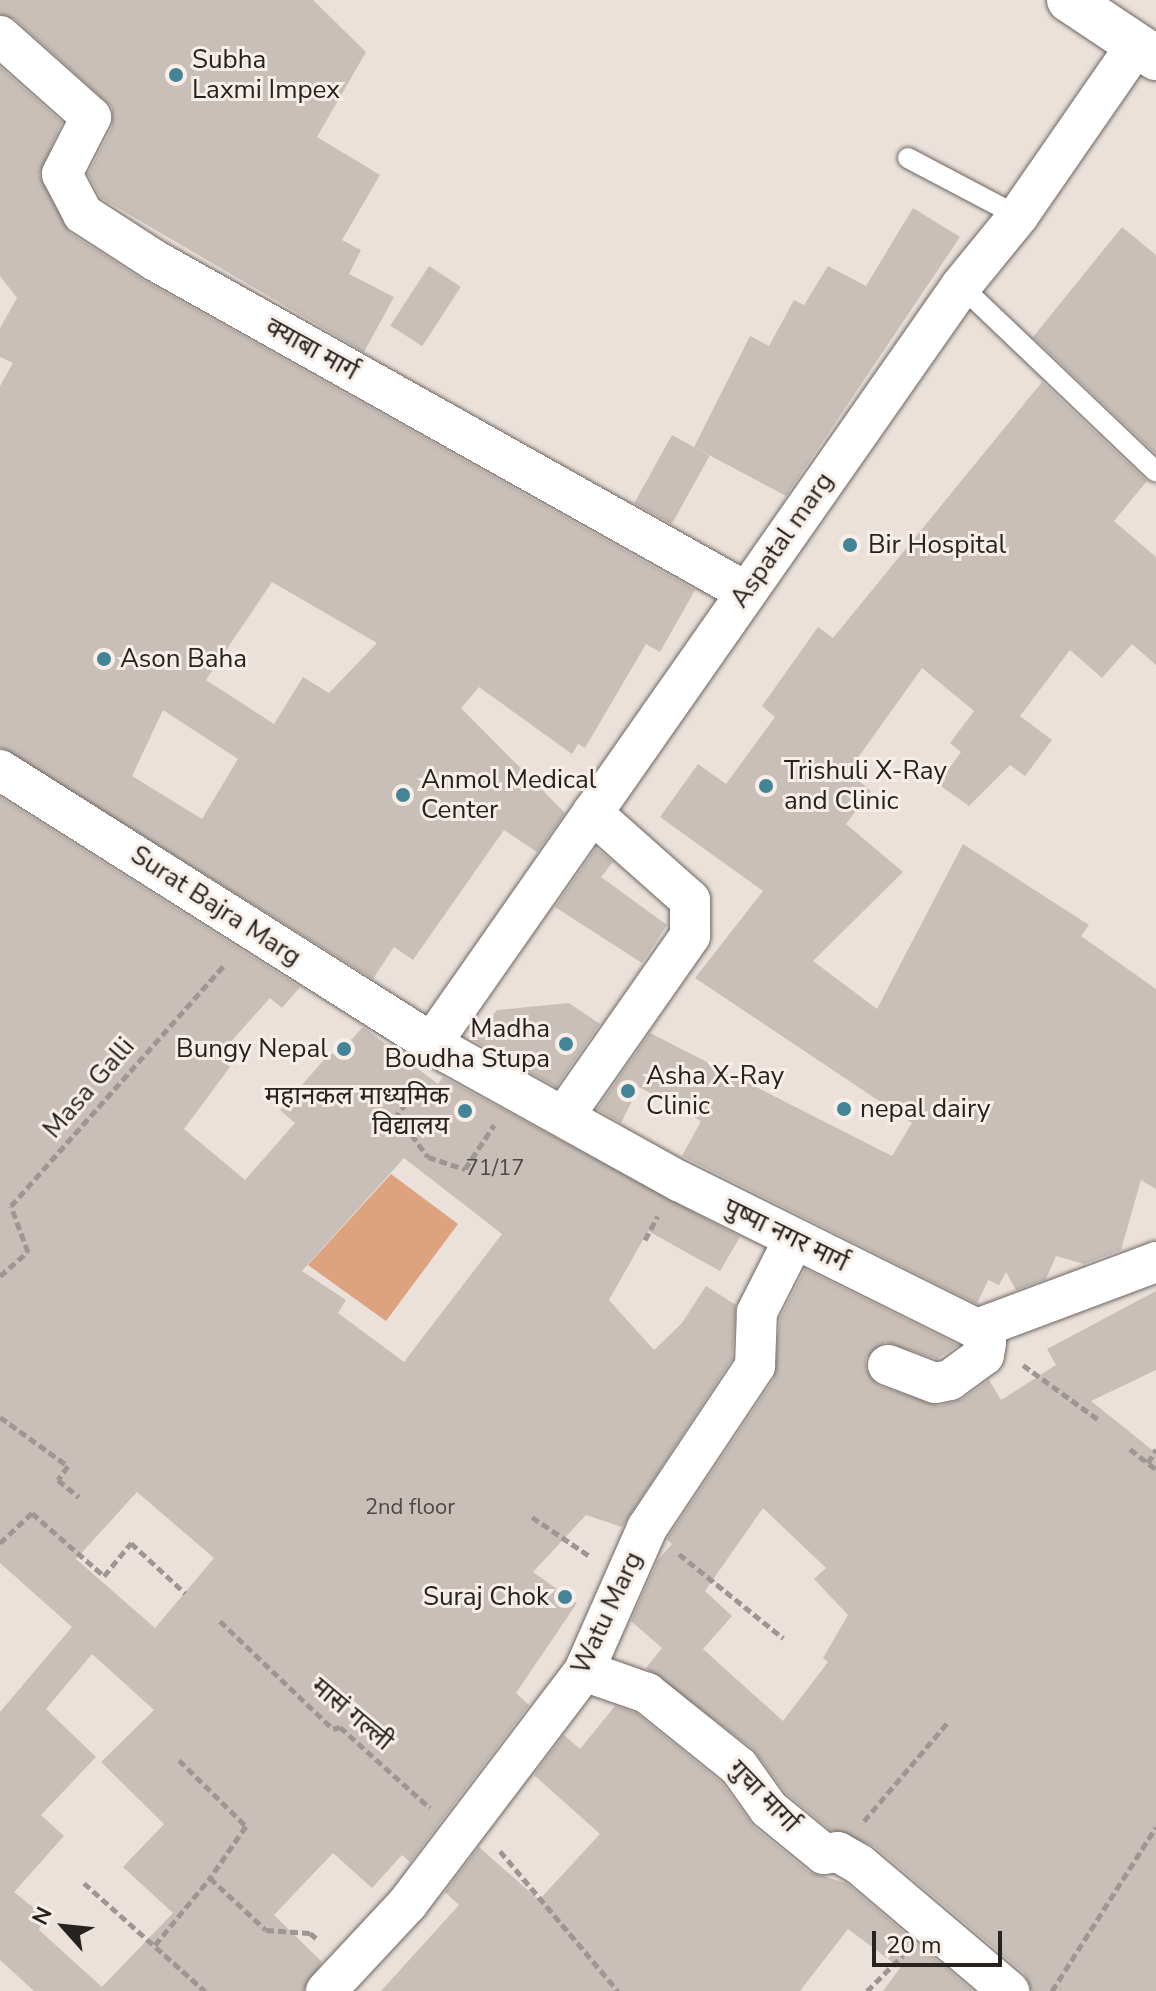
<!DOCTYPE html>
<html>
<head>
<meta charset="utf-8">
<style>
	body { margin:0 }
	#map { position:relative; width:1156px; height:1991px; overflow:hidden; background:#ebe1db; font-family:"Nunito Sans","Noto Sans Devanagari",sans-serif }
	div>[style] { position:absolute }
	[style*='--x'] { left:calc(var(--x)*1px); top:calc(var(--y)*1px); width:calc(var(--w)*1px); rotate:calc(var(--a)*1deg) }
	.green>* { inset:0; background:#dda27e }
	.building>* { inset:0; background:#c9bfb9; transform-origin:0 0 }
	.path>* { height:5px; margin-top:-2.5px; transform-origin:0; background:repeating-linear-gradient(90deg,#9e9692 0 8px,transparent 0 12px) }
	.roads { filter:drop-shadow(0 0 2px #6e6560) drop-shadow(0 0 2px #6e6560) }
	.lane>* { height:20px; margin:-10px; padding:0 10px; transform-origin:10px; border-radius:10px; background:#fff }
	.street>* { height:40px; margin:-20px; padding:0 20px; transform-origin:20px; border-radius:20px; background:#fff }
	.primary>* { height:44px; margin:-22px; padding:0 22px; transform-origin:22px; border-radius:22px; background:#fff }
	.dots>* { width:22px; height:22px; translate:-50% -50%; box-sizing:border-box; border:4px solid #f8eee8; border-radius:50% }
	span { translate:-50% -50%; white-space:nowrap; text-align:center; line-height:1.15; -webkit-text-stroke:6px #f8eee8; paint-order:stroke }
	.number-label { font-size:22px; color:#4f4946 }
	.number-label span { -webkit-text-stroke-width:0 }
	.poi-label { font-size:26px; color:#262220 }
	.left { translate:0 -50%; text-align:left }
	.right { translate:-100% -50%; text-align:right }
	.street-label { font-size:26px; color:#262220 }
	.north { position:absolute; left:24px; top:1887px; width:80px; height:80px; -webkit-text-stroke:6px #f8eee8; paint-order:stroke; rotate:297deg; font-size:22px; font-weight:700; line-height:32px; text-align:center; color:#262220 }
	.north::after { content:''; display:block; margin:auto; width:28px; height:36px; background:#262220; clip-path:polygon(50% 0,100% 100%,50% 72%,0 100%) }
	.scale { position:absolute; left:872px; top:1931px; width:130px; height:36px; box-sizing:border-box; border:4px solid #262220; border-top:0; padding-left:10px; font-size:24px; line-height:28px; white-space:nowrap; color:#262220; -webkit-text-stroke:6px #f8eee8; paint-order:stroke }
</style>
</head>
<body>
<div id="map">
	<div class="green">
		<i style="clip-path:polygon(391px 1174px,458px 1224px,386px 1321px,308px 1265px)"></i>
	</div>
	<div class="building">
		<i style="clip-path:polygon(0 0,313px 0,366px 52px,317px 137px,380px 175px,342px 240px,361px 250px,349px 274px,394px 297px,364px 352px,101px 198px,88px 174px,112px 127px,112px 107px,15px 19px,0 14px)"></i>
		<i style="clip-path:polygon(evenodd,0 67px,62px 122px,39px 175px,70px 233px,143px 280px,695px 590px,660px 652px,646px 644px,585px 748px,578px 744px,572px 754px,479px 687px,461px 708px,565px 813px,537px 852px,504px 830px,413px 960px,394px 947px,373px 979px,0 747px,0 386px,13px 363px,0 357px,0 328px,17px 298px,0 276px,0 67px,272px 582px,377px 643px,329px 693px,303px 677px,274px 724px,206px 680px,272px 582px,0 67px,163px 710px,238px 759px,202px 819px,132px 776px,163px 710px)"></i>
		<i style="clip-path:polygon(913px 208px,960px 237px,786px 496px,694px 447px,750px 336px,769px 346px,794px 300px,804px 305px,828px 266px,866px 286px)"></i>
		<i style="clip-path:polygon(1122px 227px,1156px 255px,1156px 454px,1033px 337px)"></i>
		<i style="left:429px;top:266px;width:38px;height:71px;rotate:33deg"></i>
		<i style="clip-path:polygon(1042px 382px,1147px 481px,1114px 521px,1156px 557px,1156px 665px,1132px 644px,1102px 678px,1070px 650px,1020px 716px,1052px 740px,1025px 776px,1010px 765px,969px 806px,938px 784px,961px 752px,950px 743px,974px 711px,922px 668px,852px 766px,858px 770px,853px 776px,871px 791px,846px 824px,903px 872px,813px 961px,877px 1009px,963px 844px,1089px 925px,1081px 936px,1156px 989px,1156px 1189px,1141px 1180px,1121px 1250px,1084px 1264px,1056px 1256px,1046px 1279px,1016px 1290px,1006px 1272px,999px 1285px,988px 1280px,977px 1304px,682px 1156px,701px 1121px,639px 1087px,621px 1123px,597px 1109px,650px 1033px,892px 1156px,912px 1123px,695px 978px,763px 891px,660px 817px,698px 764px,726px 784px,775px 717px,762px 706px,818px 627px,833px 638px)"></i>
		<i style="left:672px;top:435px;width:43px;height:78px;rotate:29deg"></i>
		<i style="clip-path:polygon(evenodd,0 797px,300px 987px,282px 1008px,270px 998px,218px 1056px,230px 1067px,184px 1129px,245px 1180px,295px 1123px,280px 1110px,329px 1054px,338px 1054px,363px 1027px,438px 1084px,443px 1077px,740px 1237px,720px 1271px,648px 1231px,609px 1300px,654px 1350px,682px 1323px,706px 1286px,736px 1305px,732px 1359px,622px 1527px,586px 1515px,533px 1572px,577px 1603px,516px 1693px,529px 1705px,410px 1862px,402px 1855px,372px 1888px,333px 1853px,274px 1915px,322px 1962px,304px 1991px,34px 1991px,0 1960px,0 1712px,72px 1627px,0 1563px,0 797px,404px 1158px,502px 1234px,404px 1362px,338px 1313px,346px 1300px,302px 1271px,404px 1158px,0 797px,137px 1492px,214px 1558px,155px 1628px,76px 1559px,137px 1492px,0 797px,92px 1654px,154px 1710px,101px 1762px,164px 1824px,123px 1867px,173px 1913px,102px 1987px,39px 1930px,45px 1917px,14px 1892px,64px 1836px,41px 1815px,96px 1757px,46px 1709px,92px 1654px)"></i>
		<i style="clip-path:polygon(596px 848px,613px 862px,601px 877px,667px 925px,642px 963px,555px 907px)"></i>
		<i style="clip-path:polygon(569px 1003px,600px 1024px,556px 1087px,473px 1040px,497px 1010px)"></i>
		<i style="clip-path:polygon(evenodd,805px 1269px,958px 1345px,937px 1359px,885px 1342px,866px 1358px,866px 1369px,879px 1386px,939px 1406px,963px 1399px,989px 1380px,1001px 1400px,1056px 1365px,1047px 1349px,1156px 1291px,1156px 1370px,1091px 1401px,1156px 1453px,1156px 1991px,1031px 1991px,1024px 1973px,874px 1846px,831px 1830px,786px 1793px,753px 1749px,646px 1668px,662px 1648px,631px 1621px,658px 1560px,672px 1544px,667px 1539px,774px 1379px,780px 1318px,805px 1269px,763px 1508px,826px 1568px,814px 1579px,848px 1615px,823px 1658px,828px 1662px,783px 1721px,703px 1649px,732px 1616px,705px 1591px,763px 1508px)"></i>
		<i style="clip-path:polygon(615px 1706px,636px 1713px,722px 1783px,754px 1827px,809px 1872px,846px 1883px,973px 1991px,883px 1991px,900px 1968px,848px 1929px,800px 1991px,381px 1991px,459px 1905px,445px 1892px,479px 1847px,539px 1900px,600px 1834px,534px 1775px,564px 1735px,580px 1749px)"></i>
	</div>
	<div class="path">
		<i style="--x:421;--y:1084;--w:39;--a:128"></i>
		<i style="--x:397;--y:1115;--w:52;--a:53.6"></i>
		<i style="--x:428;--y:1157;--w:39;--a:18"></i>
		<i style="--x:465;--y:1169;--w:53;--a:-56.6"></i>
		<i style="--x:645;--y:1240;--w:27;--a:-62"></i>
		<i style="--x:0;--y:1276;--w:37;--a:-41"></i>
		<i style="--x:28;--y:1252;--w:49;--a:-110.3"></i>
		<i style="--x:11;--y:1206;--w:324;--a:-48.5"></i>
		<i style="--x:1023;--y:1365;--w:94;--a:35.9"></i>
		<i style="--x:0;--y:1417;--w:84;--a:35.8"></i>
		<i style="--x:68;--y:1466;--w:17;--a:126"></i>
		<i style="--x:58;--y:1480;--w:27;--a:39"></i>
		<i style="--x:1130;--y:1449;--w:33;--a:38"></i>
		<i style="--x:1148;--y:1463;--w:16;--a:-60"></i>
		<i style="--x:532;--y:1517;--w:71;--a:34.1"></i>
		<i style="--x:0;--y:1543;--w:44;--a:-43.2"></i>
		<i style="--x:32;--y:1513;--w:96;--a:41.2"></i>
		<i style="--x:104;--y:1576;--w:43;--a:-50.7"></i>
		<i style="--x:131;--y:1543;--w:74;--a:42.8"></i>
		<i style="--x:679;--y:1554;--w:134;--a:38.9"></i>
		<i style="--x:220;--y:1621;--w:156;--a:43.7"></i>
		<i style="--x:333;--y:1729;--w:7;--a:-16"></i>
		<i style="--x:340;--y:1727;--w:121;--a:42"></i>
		<i style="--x:179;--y:1760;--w:94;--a:44.6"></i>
		<i style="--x:246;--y:1826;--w:63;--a:124.7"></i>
		<i style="--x:210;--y:1878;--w:76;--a:42.9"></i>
		<i style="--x:266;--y:1930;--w:44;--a:3.9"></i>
		<i style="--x:310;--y:1933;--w:11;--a:41"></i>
		<i style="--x:864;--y:1821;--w:130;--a:-49.7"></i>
		<i style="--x:500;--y:1851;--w:183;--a:49.9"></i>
		<i style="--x:84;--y:1883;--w:162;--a:41.8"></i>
		<i style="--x:155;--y:1945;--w:87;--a:-50.6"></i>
		<i style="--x:867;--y:1991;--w:51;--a:-45"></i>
		<i style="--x:1052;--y:1991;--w:194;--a:-57.6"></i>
	</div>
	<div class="roads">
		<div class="lane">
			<i style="--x:908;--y:158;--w:124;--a:27.8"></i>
			<i style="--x:961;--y:286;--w:269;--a:43.6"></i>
		</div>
		<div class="street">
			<i style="--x:0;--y:36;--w:122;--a:41.7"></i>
			<i style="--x:91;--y:117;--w:64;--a:117"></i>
			<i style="--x:62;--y:174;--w:45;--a:62.3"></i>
			<i style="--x:83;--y:214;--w:85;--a:32.9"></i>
			<i style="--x:154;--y:260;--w:679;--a:29.28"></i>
			<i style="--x:0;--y:770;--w:528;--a:32.3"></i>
			<i style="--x:446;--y:1052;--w:266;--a:29"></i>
			<i style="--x:679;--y:1181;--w:333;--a:26.4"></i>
			<i style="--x:977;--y:1329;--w:191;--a:-20.5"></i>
			<i style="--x:433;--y:1041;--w:921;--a:-55.03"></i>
			<i style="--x:961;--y:286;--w:90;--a:-50.8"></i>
			<i style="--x:1018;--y:216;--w:209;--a:-55.3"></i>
			<i style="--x:564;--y:1116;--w:220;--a:-55"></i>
			<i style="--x:690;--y:936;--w:36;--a:-90"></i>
			<i style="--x:690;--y:900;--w:131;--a:-138.4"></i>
			<i style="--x:888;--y:1365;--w:50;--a:21"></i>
			<i style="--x:935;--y:1383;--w:15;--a:-11"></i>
			<i style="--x:950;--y:1380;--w:42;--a:-36.3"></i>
			<i style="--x:984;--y:1355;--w:13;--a:-81"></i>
			<i style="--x:986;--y:1342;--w:16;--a:-125"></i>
			<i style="--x:584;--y:1671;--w:67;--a:19.2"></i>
			<i style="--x:647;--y:1693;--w:118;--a:38.8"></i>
			<i style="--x:739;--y:1767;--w:52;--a:54.5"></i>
			<i style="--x:769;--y:1809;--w:71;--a:39.3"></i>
			<i style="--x:824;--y:1854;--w:14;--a:-8"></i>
			<i style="--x:838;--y:1852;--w:24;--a:30"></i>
			<i style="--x:859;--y:1864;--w:197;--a:40.3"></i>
			<i style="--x:326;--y:1991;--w:120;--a:-47"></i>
			<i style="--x:408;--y:1903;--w:291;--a:-52.8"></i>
			<i style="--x:584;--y:1671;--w:156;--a:-66.2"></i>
			<i style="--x:647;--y:1528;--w:195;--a:-56.3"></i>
			<i style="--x:755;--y:1366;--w:54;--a:-87.9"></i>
			<i style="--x:757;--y:1312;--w:82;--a:-63.1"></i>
		</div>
		<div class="primary">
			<i style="--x:1069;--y:0;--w:105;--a:33.7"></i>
		</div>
	</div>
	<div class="dots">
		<i style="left:176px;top:75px;background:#438496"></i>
		<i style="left:850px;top:545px;background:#438496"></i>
		<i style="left:104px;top:659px;background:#438496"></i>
		<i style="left:766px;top:786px;background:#438496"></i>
		<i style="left:403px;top:795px;background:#438496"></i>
		<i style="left:566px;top:1044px;background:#438496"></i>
		<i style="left:344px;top:1049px;background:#438496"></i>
		<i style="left:628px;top:1091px;background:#438496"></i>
		<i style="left:844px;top:1109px;background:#438496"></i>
		<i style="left:465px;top:1111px;background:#438496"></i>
		<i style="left:565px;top:1597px;background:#438496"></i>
	</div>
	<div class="number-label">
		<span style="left:495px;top:1169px">71/17</span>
		<span style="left:410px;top:1508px">2nd floor</span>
	</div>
	<div class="poi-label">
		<span class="left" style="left:192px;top:75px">Subha<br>Laxmi Impex</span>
		<span class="left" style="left:868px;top:545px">Bir Hospital</span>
		<span class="left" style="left:120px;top:659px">Ason Baha</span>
		<span class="left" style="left:784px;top:786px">Trishuli X-Ray<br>and Clinic</span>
		<span class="left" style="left:421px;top:795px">Anmol Medical<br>Center</span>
		<span class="right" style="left:550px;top:1044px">Madha<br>Boudha Stupa</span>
		<span class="right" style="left:328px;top:1049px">Bungy Nepal</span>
		<span class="left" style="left:646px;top:1091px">Asha X-Ray<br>Clinic</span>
		<span class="right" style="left:449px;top:1111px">महानकल माध्यमिक<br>विद्यालय</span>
		<span class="left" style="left:860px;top:1109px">nepal dairy</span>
		<span class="right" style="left:549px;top:1597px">Suraj Chok</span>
	</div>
	<div class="street-label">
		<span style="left:312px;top:349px;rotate:29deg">क्याबा मार्ग</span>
		<span style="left:782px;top:540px;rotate:-55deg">Aspatal marg</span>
		<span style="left:216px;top:906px;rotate:33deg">Surat Bajra Marg</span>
		<span style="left:89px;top:1088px;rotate:-49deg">Masa Galli</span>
		<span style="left:786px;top:1235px;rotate:26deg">पुष्पा नगर मार्ग</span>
		<span style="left:607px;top:1613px;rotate:-65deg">Watu Marg</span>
		<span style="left:352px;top:1714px;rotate:40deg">मासं गल्ली</span>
		<span style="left:764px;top:1796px;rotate:46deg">गुचा मार्गा</span>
	</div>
	<div class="north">N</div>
	<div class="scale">20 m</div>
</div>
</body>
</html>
